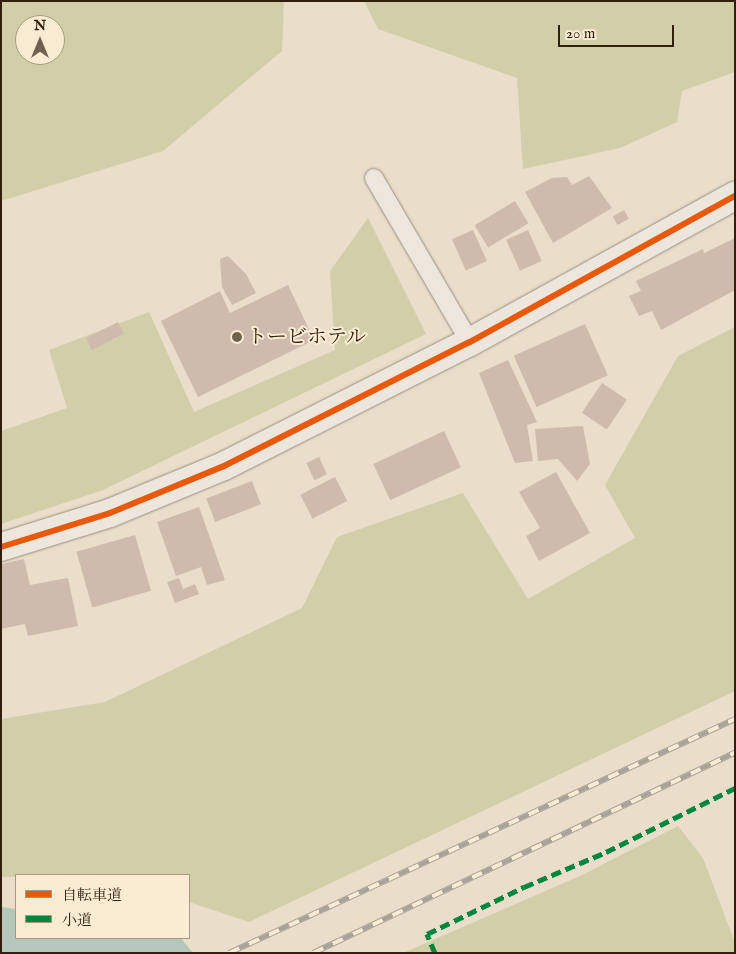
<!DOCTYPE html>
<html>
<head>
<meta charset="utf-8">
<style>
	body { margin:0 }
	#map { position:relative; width:736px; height:954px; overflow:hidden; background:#eaddc9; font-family:"IM FELL English","Noto Serif JP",serif }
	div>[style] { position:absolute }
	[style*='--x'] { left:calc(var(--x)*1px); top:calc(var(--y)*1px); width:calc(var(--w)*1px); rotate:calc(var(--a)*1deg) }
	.green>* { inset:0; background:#d2ceaa }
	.water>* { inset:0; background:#b4c7ba }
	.building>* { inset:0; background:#cebbad; transform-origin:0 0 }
	.roads { filter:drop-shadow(0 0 1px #988e81) drop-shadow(0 0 1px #988e81) }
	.lane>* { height:18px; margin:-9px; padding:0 9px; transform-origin:9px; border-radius:9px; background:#ede6dd }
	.street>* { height:28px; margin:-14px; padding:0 14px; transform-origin:14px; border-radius:14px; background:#ede6dd }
	.rail>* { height:5.5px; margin-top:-2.75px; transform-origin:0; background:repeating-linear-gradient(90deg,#faebd3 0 11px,#a9a299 0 22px); box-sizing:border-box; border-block:1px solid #a9a299 }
	.quiet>* { height:5px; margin-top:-2.5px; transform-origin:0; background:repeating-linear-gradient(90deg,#00873e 0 10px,transparent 0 15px) }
	.cycleway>* { height:6px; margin:-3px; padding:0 3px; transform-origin:3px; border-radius:3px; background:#e8590c }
	.dots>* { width:14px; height:14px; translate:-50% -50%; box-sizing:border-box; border:2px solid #faebd3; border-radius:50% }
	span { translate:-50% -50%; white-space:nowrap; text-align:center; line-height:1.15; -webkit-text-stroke:4px #faebd3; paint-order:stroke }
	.poi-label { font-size:20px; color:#301f0d }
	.left { translate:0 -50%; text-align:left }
	.frame { position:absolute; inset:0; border:2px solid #301f0d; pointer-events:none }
	.legend { position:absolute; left:15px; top:874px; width:175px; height:65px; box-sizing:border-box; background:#faebd3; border:1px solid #a99984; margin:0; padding:6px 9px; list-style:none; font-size:15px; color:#301f0d }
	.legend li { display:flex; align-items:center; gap:10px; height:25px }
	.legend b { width:25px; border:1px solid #a99984 }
	.north { position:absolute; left:15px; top:15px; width:50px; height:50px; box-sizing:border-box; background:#faebd3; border:1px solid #a99984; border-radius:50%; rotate:0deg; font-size:14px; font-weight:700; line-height:20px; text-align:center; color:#301f0d }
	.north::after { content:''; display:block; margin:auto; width:18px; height:22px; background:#71624f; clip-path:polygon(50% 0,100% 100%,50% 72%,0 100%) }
	.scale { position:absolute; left:558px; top:25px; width:116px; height:22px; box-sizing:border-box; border:2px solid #301f0d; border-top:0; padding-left:6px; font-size:15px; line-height:18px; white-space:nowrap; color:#301f0d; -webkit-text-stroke:4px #faebd3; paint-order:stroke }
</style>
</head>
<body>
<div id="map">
	<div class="green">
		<i style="clip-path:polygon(evenodd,1px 1px,284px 1px,282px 51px,163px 151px,1px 201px,1px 1px,25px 25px,55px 25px,55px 55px,25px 55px,25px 25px)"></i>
		<i style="clip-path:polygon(364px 1px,735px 1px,735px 72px,682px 91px,677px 122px,620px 148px,523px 169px,517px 78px,378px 29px)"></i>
		<i style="clip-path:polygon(368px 218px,426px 334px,103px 490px,1px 524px,1px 431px,67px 408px,49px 350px,149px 312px,194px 412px,335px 350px,330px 271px)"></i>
		<i style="clip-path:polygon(735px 327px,735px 691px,249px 922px,189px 902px,189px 875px,1px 877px,1px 719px,105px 702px,302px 608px,337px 537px,463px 493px,528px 599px,635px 538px,605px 485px,678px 356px)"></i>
		<i style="clip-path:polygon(678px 826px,703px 858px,735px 943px,735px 953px,403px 953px,580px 876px)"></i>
	</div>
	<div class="water">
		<i style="clip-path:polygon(1px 907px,16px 909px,16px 938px,181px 938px,193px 953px,1px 953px)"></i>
	</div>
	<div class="building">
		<i style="clip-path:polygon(589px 176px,612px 208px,553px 243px,525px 192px,552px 178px,567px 177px,572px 185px)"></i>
		<i style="left:515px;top:201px;width:26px;height:47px;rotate:59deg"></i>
		<i style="left:624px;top:210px;width:10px;height:13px;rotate:61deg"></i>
		<i style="left:473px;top:230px;width:34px;height:23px;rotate:66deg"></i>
		<i style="left:528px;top:230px;width:34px;height:24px;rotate:66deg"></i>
		<i style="clip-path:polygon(735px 238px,735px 290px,661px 330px,652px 311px,639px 316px,629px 296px,641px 291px,636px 281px,703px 249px,704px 253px)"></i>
		<i style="clip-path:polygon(228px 256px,246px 274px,256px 293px,232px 305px,222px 287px,220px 259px)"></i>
		<i style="clip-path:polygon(288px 285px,314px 340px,198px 397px,161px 321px,220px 291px,230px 313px)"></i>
		<i style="left:118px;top:322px;width:13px;height:36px;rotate:63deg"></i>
		<i style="left:585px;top:324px;width:56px;height:78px;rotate:66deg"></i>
		<i style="clip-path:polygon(508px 360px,537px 422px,527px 425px,533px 461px,515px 463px,479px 373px)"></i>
		<i style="left:602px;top:383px;width:30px;height:36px;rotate:34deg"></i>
		<i style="clip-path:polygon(583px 426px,590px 464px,577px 481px,558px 459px,538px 461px,535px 429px)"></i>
		<i style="left:444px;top:431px;width:40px;height:78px;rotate:65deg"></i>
		<i style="left:319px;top:457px;width:19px;height:14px;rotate:65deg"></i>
		<i style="clip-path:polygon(556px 472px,590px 533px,539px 561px,526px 536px,540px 528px,519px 492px)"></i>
		<i style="left:335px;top:477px;width:27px;height:39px;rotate:63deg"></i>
		<i style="left:252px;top:481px;width:25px;height:49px;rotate:69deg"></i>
		<i style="clip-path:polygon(199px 507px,225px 580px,207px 585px,201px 567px,176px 576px,157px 522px)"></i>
		<i style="left:135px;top:535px;width:58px;height:61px;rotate:74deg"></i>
		<i style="clip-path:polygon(24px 559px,30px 585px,68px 578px,78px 626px,28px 636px,25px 624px,1px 629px,1px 564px)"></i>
		<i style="clip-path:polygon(179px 578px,183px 589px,195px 584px,199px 594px,175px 603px,167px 582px)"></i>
	</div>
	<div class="roads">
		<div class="lane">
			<i style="--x:374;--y:178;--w:190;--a:59.7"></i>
		</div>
		<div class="street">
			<i style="--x:1;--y:547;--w:114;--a:-17.3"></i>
			<i style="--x:110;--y:513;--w:123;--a:-22.4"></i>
			<i style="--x:224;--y:466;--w:275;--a:-26.8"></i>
			<i style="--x:470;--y:342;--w:303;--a:-28.9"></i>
		</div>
	</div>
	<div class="rail">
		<i style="--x:229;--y:953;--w:557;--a:-24.82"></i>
		<i style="--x:313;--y:953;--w:467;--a:-25.4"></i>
	</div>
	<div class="quiet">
		<i style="--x:435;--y:953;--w:21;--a:-113"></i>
		<i style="--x:427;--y:934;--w:108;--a:-25.9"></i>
		<i style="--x:524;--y:887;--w:89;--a:-23.1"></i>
		<i style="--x:606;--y:852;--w:144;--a:-26.4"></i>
	</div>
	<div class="cycleway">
		<i style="--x:1;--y:547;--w:114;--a:-17.3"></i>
		<i style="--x:110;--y:513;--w:123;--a:-22.4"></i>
		<i style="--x:224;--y:466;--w:275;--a:-26.8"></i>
		<i style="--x:470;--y:342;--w:303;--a:-28.9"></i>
	</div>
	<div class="dots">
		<i style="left:237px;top:337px;background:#71624f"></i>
	</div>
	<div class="poi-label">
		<span class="left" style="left:247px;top:337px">トービホテル</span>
	</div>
	<div class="frame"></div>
	<ul class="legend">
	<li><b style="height:6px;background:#e8590c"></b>自転車道</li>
	<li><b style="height:6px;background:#00873e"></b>小道</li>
	</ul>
	<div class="north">N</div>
	<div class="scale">20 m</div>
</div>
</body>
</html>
